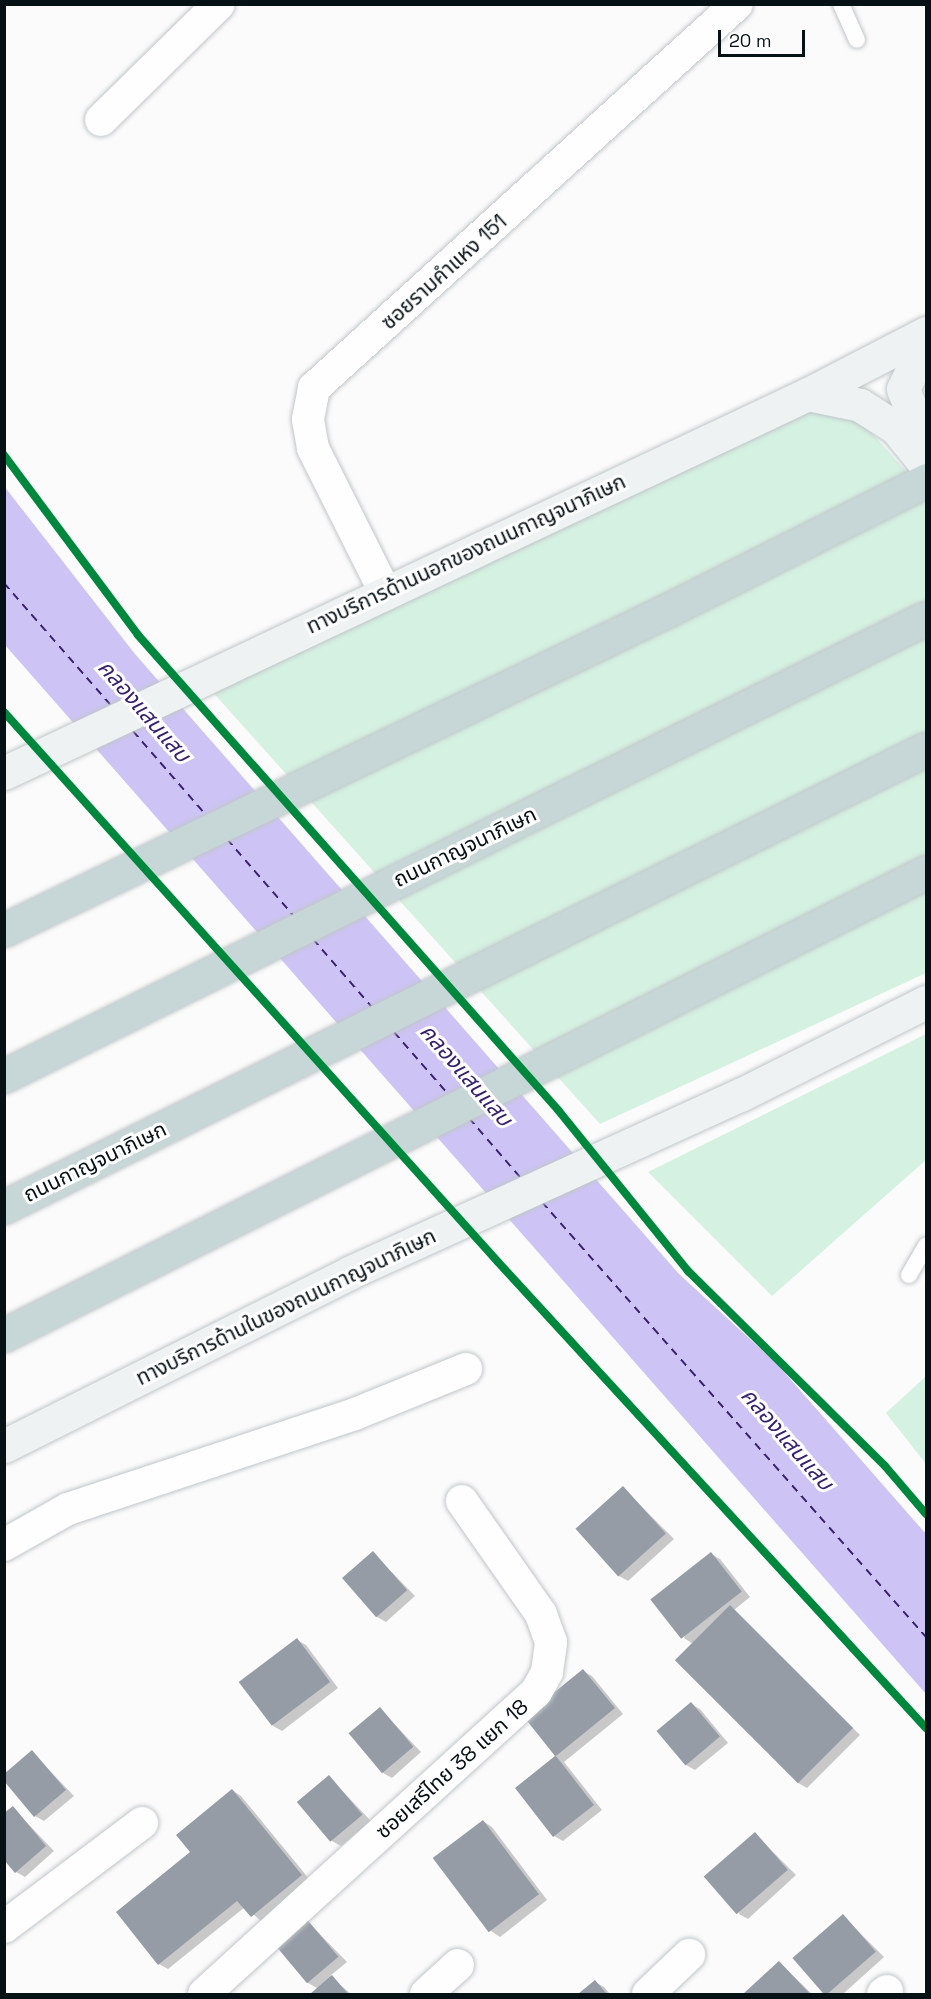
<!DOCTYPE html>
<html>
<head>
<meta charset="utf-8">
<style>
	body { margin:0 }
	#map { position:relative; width:931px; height:1999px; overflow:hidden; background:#fbfbfb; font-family:"Space Grotesk","Noto Sans Thai",sans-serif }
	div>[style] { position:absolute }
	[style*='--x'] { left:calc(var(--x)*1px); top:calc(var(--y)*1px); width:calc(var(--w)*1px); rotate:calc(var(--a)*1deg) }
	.green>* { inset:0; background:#d5f1e2 }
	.water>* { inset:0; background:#cdc4f5 }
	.shadow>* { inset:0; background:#0003 }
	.ferry>* { height:1.5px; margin-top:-0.75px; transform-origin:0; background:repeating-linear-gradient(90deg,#38206f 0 8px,transparent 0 14px) }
	.building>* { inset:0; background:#969ca6; transform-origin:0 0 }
	.roads { filter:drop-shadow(0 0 2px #c0c6c9) drop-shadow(0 0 2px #c0c6c9) }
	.service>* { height:16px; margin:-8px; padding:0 8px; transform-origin:8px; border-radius:8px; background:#fefefe }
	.minor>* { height:32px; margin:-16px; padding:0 16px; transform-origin:16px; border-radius:16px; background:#fefefe }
	.secondary>* { height:33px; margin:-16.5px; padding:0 16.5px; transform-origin:16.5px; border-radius:16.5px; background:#eef2f2 }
	.motorway>* { height:33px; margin:-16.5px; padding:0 16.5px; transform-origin:16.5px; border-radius:16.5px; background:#c7d6d6 }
	.cycleway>* { height:8px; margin:-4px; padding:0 4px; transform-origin:4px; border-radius:4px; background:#00873e }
	span { translate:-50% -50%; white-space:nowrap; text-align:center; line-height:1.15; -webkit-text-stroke:6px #fff; paint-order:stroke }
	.street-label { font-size:21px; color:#061116 }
	.water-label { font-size:22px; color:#38206f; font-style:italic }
	.frame { position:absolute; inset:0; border:6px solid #061116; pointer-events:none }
	.scale { position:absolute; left:718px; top:30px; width:87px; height:27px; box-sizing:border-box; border:3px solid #061116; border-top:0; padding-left:8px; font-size:18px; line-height:21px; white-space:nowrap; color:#061116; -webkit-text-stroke:4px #fff; paint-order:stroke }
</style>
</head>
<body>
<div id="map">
	<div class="green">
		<i style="clip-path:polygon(812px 408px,863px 423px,926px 494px,926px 973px,600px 1124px,209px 688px)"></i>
		<i style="clip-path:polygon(926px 1034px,926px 1160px,772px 1296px,648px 1172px)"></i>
		<i style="clip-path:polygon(926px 1376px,926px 1464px,886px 1413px)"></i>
	</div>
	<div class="water">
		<i style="clip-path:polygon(4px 486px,135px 654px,679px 1274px,777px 1364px,926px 1534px,926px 1694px,5px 645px)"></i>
	</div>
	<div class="shadow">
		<i style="clip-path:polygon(623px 1488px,674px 1539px,628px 1581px,619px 1576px)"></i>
		<i style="clip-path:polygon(373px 1553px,415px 1596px,386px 1622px,377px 1617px)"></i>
		<i style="clip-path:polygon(711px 1554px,720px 1559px,750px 1597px,734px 1610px,860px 1735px,807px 1788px,798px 1783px,693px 1644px,684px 1638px)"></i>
		<i style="clip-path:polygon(297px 1640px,306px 1645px,338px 1688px,282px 1731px,273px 1726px)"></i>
		<i style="clip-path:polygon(583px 1671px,592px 1676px,623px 1714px,564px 1762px,602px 1810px,563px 1841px,554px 1836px,517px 1789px,557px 1756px,526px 1718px)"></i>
		<i style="clip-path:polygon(691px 1704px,700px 1709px,728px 1743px,695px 1770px,686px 1765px)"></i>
		<i style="clip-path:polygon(380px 1709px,421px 1752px,392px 1778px,383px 1773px)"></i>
		<i style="clip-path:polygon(32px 1752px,74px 1796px,44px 1821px,35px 1816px)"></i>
		<i style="clip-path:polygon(329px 1777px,371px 1821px,341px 1846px,332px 1841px)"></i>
		<i style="clip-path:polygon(232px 1790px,241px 1796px,310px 1880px,261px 1921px,245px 1907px,168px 1969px,159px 1964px,118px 1912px,192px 1852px)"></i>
		<i style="clip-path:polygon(13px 1808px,54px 1851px,25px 1877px,16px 1872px)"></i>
		<i style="clip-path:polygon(483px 1821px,492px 1827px,547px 1900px,500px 1937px,491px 1931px)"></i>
		<i style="clip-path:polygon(755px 1834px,796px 1875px,748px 1919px,739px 1914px)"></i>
		<i style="clip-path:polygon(843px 1916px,884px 1957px,843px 1994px,827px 1994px,795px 1959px)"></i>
		<i style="clip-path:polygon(305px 1919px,347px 1962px,330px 1976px,351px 1994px,312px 1994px,319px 1989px,308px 1983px)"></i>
		<i style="clip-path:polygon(780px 1963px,812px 1994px,745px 1994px)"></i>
		<i style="clip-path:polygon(595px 1982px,604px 1987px,610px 1994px,581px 1994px)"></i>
	</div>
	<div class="ferry">
		<i style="--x:4;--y:583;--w:161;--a:48.8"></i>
		<i style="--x:133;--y:731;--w:111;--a:49"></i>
		<i style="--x:227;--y:839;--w:101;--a:49"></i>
		<i style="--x:313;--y:939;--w:89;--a:49.1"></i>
		<i style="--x:394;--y:1032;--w:82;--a:48.9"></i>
		<i style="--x:469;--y:1118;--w:79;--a:49.1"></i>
		<i style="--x:542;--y:1202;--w:580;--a:48.56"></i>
	</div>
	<div class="building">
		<i style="left:623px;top:1486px;width:64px;height:64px;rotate:48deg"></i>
		<i style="left:373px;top:1551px;width:52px;height:41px;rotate:49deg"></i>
		<i style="left:711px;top:1552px;width:50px;height:77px;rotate:52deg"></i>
		<i style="left:730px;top:1605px;width:174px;height:78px;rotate:45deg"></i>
		<i style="left:297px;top:1638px;width:55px;height:73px;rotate:53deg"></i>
		<i style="clip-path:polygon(583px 1669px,615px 1708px,556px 1756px,594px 1805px,553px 1837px,515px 1788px,555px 1756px,524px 1717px)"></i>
		<i style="left:691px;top:1702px;width:45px;height:45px;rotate:50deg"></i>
		<i style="left:380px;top:1707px;width:52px;height:41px;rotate:50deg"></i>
		<i style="clip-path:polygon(32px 1750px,66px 1790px,34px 1817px,4px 1781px,4px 1774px)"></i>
		<i style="left:329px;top:1775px;width:52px;height:42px;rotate:50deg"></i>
		<i style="clip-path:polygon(232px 1789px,302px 1875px,251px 1917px,237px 1901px,158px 1965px,116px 1912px,190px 1852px,176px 1835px)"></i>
		<i style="clip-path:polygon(13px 1806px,46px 1846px,15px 1873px,4px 1860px,4px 1813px)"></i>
		<i style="left:483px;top:1820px;width:93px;height:63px;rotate:53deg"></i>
		<i style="left:755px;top:1832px;width:50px;height:68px;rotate:49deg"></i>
		<i style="left:843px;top:1914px;width:50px;height:67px;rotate:49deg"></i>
		<i style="left:305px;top:1917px;width:52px;height:41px;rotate:50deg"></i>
		<i style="clip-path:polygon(779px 1961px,810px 1994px,743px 1994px)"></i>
		<i style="clip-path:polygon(332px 1975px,348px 1994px,310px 1994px)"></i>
		<i style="clip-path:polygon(595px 1980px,607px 1994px,578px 1994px)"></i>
	</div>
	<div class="roads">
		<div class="service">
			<i style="--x:841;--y:4;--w:39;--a:66"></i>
			<i style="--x:909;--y:1275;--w:34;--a:-60"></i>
		</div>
		<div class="minor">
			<i style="--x:101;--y:120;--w:165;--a:-44.5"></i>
			<i style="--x:385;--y:592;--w:161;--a:-116.6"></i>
			<i style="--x:313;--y:448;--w:29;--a:-100"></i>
			<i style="--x:308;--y:419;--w:32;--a:-79"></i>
			<i style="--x:314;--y:388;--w:571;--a:-42.23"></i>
			<i style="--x:4;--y:1545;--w:73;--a:-29.4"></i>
			<i style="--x:68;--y:1509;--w:302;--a:-18.3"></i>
			<i style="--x:355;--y:1414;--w:120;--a:-22.1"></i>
			<i style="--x:4;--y:1927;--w:173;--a:-37"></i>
			<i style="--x:204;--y:1994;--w:449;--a:-42.3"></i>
			<i style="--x:536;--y:1692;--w:23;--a:-61"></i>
			<i style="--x:547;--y:1672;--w:30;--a:-82"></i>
			<i style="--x:551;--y:1642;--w:30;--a:-110"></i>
			<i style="--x:541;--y:1614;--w:138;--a:-125"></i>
			<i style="--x:426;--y:1994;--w:43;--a:-42.2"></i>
			<i style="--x:648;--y:1994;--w:57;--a:-43.6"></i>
			<i style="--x:883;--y:1994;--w:5;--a:-37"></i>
		</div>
		<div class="secondary">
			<i style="--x:926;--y:341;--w:53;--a:115.6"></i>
			<i style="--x:903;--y:389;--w:29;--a:68"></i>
			<i style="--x:914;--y:416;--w:19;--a:51"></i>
			<i style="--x:808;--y:394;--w:53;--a:11.9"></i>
			<i style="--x:860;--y:405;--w:43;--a:32.6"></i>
			<i style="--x:896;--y:428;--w:48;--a:51"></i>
			<i style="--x:4;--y:773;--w:889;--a:-25.24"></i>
			<i style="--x:808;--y:394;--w:133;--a:-27.3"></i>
			<i style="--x:4;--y:1446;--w:386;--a:-26.6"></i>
			<i style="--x:349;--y:1273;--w:430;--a:-24.5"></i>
			<i style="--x:740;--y:1095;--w:208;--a:-26.6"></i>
		</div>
		<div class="motorway">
			<i style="--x:4;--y:930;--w:739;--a:-25.73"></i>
			<i style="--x:670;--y:609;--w:287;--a:-26.7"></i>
			<i style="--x:4;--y:1076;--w:1029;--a:-26.42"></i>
			<i style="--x:4;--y:1207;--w:1029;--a:-26.42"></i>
			<i style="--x:4;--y:1335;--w:1032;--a:-26.66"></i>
		</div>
	</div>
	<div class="cycleway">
		<i style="--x:4;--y:455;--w:224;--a:53.3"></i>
		<i style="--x:138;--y:635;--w:635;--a:48.51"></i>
		<i style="--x:559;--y:1111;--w:206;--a:51.1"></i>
		<i style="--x:688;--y:1271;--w:277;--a:44.7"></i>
		<i style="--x:885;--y:1466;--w:63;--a:49.5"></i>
		<i style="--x:4;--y:712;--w:739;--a:48.07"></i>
		<i style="--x:498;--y:1262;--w:633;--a:47.43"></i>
	</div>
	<div class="street-label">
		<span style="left:444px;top:272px;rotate:-42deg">ซอยรามคำแหง 151</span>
		<span style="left:466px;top:554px;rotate:-25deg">ทางบริการด้านนอกของถนนกาญจนาภิเษก</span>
		<span style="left:465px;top:847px;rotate:-26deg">ถนนกาญจนาภิเษก</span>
		<span style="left:95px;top:1162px;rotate:-26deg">ถนนกาญจนาภิเษก</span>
		<span style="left:286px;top:1307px;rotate:-26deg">ทางบริการด้านในของถนนกาญจนาภิเษก</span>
		<span style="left:452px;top:1769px;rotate:-42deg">ซอยเสรีไทย 38 แยก 18</span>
	</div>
	<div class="water-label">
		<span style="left:144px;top:711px;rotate:49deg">คลองแสนแสบ</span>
		<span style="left:466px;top:1075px;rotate:49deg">คลองแสนแสบ</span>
		<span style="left:787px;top:1439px;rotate:49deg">คลองแสนแสบ</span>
	</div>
	<div class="frame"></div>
	<div class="scale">20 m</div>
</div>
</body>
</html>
